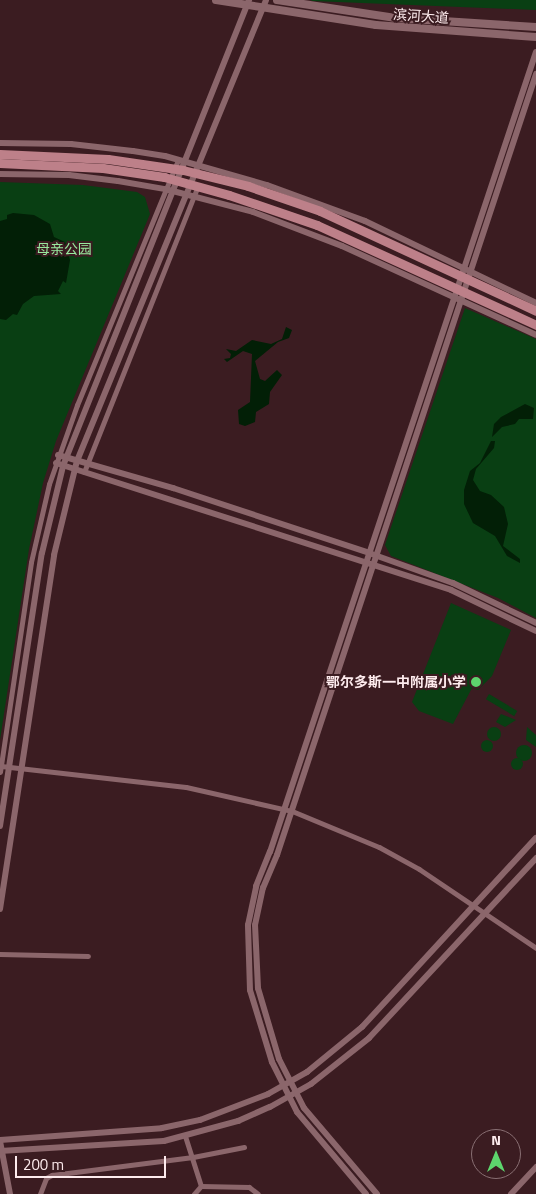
<!DOCTYPE html>
<html>
<head>
<meta charset="utf-8">
<style>
	body { margin:0 }
	#map { position:relative; width:536px; height:1194px; overflow:hidden; background:#3b1c21; font-family:"Titillium Web","Noto Sans SC",sans-serif }
	div>[style] { position:absolute }
	[style*='--x'] { left:calc(var(--x)*1px); top:calc(var(--y)*1px); width:calc(var(--w)*1px); rotate:calc(var(--a)*1deg) }
	.green>* { inset:0; background:#093f13; transform-origin:0 0 }
	.round { border-radius:50% }
	.water>* { inset:0; background:#021f06 }
	.minor>* { height:5px; margin:-2.5px; padding:0 2.5px; transform-origin:2.5px; border-radius:2.5px; background:#8b666b }
	.tertiary>* { height:6px; margin:-3px; padding:0 3px; transform-origin:3px; border-radius:3px; background:#8b666b }
	.secondary>* { height:8px; margin:-4px; padding:0 4px; transform-origin:4px; border-radius:4px; background:#8b666b }
	.primary>* { height:9px; margin:-4.5px; padding:0 4.5px; transform-origin:4.5px; border-radius:4.5px; background:#bd8089 }
	.dots>* { width:14px; height:14px; translate:-50% -50%; box-sizing:border-box; border:2px solid #3b1c21; border-radius:50% }
	span { translate:-50% -50%; white-space:nowrap; text-align:center; line-height:1.15; -webkit-text-stroke:4px #3b1c21; paint-order:stroke }
	.street-label { font-size:14px; color:#fdebed }
	.park-label { font-size:14px; color:#98e89e }
	.poi-label { font-size:14px; color:#fdebed; font-weight:700 }
	.right { translate:-100% -50%; text-align:right }
	.north { position:absolute; left:471px; top:1129px; width:50px; height:50px; box-sizing:border-box; background:#3b1c21; border:1px solid #896f73; border-radius:50%; rotate:0deg; font-size:14px; font-weight:700; line-height:20px; text-align:center; color:#fdebed }
	.north::after { content:''; display:block; margin:auto; width:18px; height:22px; background:#5dd56d; clip-path:polygon(50% 0,100% 100%,50% 72%,0 100%) }
	.scale { position:absolute; left:15px; top:1156px; width:151px; height:22px; box-sizing:border-box; border:2px solid #fdebed; border-top:0; padding-left:6px; font-size:15px; line-height:18px; white-space:nowrap; color:#fdebed; -webkit-text-stroke:4px #3b1c21; paint-order:stroke }
</style>
</head>
<body>
<div id="map">
	<div class="green">
		<i style="clip-path:polygon(310px 0,536px 0,536px 10px,313px 1px)"></i>
		<i style="clip-path:polygon(0 182px,83px 185px,137px 192px,145px 197px,150px 214px,56px 441px,43px 483px,29px 549px,0 740px)"></i>
		<i style="clip-path:polygon(465px 308px,536px 339px,536px 618px,498px 598px,391px 556px,385px 545px)"></i>
		<i style="clip-path:polygon(451px 603px,511px 630px,492px 676px,478px 690px,472px 688px,453px 724px,419px 711px,412px 702px)"></i>
		<i style="left:489px;top:694px;width:33px;height:6px;rotate:31deg"></i>
		<i style="clip-path:polygon(501px 714px,516px 720px,505px 727px,496px 722px)"></i>
		<i class="round" style="left:487px;top:727px;width:14px;height:14px"></i>
		<i style="clip-path:polygon(527px 727px,536px 735px,536px 747px,526px 740px)"></i>
		<i class="round" style="left:481px;top:740px;width:12px;height:12px"></i>
		<i class="round" style="left:516px;top:745px;width:16px;height:16px"></i>
		<i class="round" style="left:511px;top:758px;width:12px;height:12px"></i>
	</div>
	<div class="water">
		<i style="clip-path:polygon(13px 213px,34px 215px,50px 224px,54px 237px,65px 242px,70px 260px,66px 283px,63px 281px,58px 291px,61px 294px,34px 296px,23px 304px,17px 315px,13px 314px,6px 320px,0 319px,0 221px,7px 219px,7px 215px)"></i>
		<i style="clip-path:polygon(286px 327px,292px 330px,289px 338px,278px 342px,255px 361px,260px 379px,265px 381px,277px 370px,282px 375px,270px 392px,269px 404px,256px 412px,255px 422px,245px 426px,239px 424px,238px 410px,250px 402px,252px 354px,243px 351px,227px 362px,224px 359px,230px 358px,231px 354px,226px 349px,236px 351px,252px 340px,271px 344px,282px 339px)"></i>
		<i style="clip-path:polygon(525px 404px,534px 408px,533px 419px,519px 419px,515px 424px,502px 427px,492px 437px,494px 424px,501px 417px)"></i>
		<i style="clip-path:polygon(491px 441px,495px 441px,494px 448px,476px 469px,473px 480px,480px 491px,491px 495px,504px 507px,508px 524px,503px 546px,520px 559px,520px 563px,507px 556px,495px 536px,473px 523px,464px 504px,464px 490px,470px 471px,480px 463px)"></i>
	</div>
	<div class="minor">
		<i style="--x:84;--y:472;--w:308;--a:-68.3"></i>
		<i style="--x:1;--y:766;--w:186;--a:6.5"></i>
		<i style="--x:186;--y:787;--w:109;--a:12.8"></i>
		<i style="--x:292;--y:811;--w:94;--a:22.5"></i>
		<i style="--x:379;--y:847;--w:46;--a:28.8"></i>
		<i style="--x:419;--y:869;--w:141;--a:34"></i>
		<i style="--x:0;--y:772;--w:212;--a:-81.6"></i>
		<i style="--x:31;--y:562;--w:80;--a:-77"></i>
		<i style="--x:49;--y:484;--w:84;--a:-70.5"></i>
		<i style="--x:77;--y:405;--w:265;--a:-67.6"></i>
		<i style="--x:0;--y:954;--w:88;--a:1.3"></i>
		<i style="--x:185;--y:1136;--w:52;--a:72.3"></i>
		<i style="--x:40;--y:1194;--w:17;--a:-69"></i>
		<i style="--x:46;--y:1178;--w:7;--a:-27"></i>
		<i style="--x:52;--y:1175;--w:142;--a:-7.3"></i>
		<i style="--x:193;--y:1157;--w:52;--a:-11.1"></i>
		<i style="--x:194;--y:1194;--w:11;--a:-49"></i>
		<i style="--x:201;--y:1186;--w:48;--a:1.2"></i>
		<i style="--x:249;--y:1187;--w:11;--a:38"></i>
	</div>
	<div class="tertiary">
		<i style="--x:0;--y:143;--w:71;--a:0.8"></i>
		<i style="--x:71;--y:144;--w:62;--a:6.4"></i>
		<i style="--x:133;--y:151;--w:32;--a:9"></i>
		<i style="--x:165;--y:156;--w:106;--a:15.9"></i>
		<i style="--x:267;--y:185;--w:104;--a:20.2"></i>
		<i style="--x:365;--y:221;--w:190;--a:25.6"></i>
		<i style="--x:0;--y:174;--w:69;--a:0.8"></i>
		<i style="--x:69;--y:175;--w:49;--a:7"></i>
		<i style="--x:118;--y:181;--w:48;--a:9.7"></i>
		<i style="--x:165;--y:189;--w:91;--a:14.6"></i>
		<i style="--x:253;--y:212;--w:95;--a:20.9"></i>
		<i style="--x:342;--y:246;--w:213;--a:24.6"></i>
		<i style="--x:58;--y:455;--w:120;--a:16"></i>
		<i style="--x:173;--y:488;--w:206;--a:18.3"></i>
		<i style="--x:369;--y:553;--w:89;--a:19.7"></i>
		<i style="--x:453;--y:583;--w:92;--a:25.7"></i>
		<i style="--x:56;--y:463;--w:415;--a:17.8"></i>
		<i style="--x:451;--y:590;--w:94;--a:25.8"></i>
		<i style="--x:0;--y:826;--w:276;--a:-81.3"></i>
		<i style="--x:42;--y:553;--w:89;--a:-76.4"></i>
		<i style="--x:63;--y:466;--w:502;--a:-68.24"></i>
		<i style="--x:0;--y:909;--w:358;--a:-81.3"></i>
		<i style="--x:54;--y:555;--w:97;--a:-76.3"></i>
		<i style="--x:77;--y:461;--w:498;--a:-67.7"></i>
		<i style="--x:0;--y:1140;--w:162;--a:-4.2"></i>
		<i style="--x:162;--y:1128;--w:39;--a:-12"></i>
		<i style="--x:200;--y:1120;--w:73;--a:-20.9"></i>
		<i style="--x:268;--y:1094;--w:45;--a:-29.4"></i>
		<i style="--x:307;--y:1072;--w:71;--a:-39.3"></i>
		<i style="--x:362;--y:1027;--w:257;--a:-47.4"></i>
		<i style="--x:0;--y:1141;--w:54;--a:79.3"></i>
		<i style="--x:0;--y:1151;--w:164;--a:-3.5"></i>
		<i style="--x:164;--y:1141;--w:77;--a:-15.1"></i>
		<i style="--x:238;--y:1121;--w:35;--a:-24"></i>
		<i style="--x:270;--y:1107;--w:47;--a:-29.3"></i>
		<i style="--x:311;--y:1084;--w:74;--a:-38.4"></i>
		<i style="--x:369;--y:1038;--w:246;--a:-47.1"></i>
		<i style="--x:366;--y:1194;--w:107;--a:-130.1"></i>
		<i style="--x:297;--y:1112;--w:56;--a:-116.6"></i>
		<i style="--x:272;--y:1062;--w:75;--a:-107"></i>
		<i style="--x:250;--y:990;--w:65;--a:-91.8"></i>
		<i style="--x:248;--y:925;--w:40;--a:-78"></i>
		<i style="--x:256;--y:886;--w:37;--a:-68"></i>
		<i style="--x:270;--y:852;--w:843;--a:-71.61"></i>
		<i style="--x:377;--y:1194;--w:113;--a:-130.3"></i>
		<i style="--x:304;--y:1108;--w:55;--a:-117"></i>
		<i style="--x:279;--y:1059;--w:74;--a:-106.5"></i>
		<i style="--x:258;--y:988;--w:63;--a:-92.7"></i>
		<i style="--x:255;--y:925;--w:38;--a:-78"></i>
		<i style="--x:263;--y:888;--w:36;--a:-67"></i>
		<i style="--x:277;--y:855;--w:823;--a:-71.65"></i>
		<i style="--x:511;--y:1194;--w:37;--a:-47"></i>
	</div>
	<div class="secondary">
		<i style="--x:216;--y:0;--w:162;--a:8.9"></i>
		<i style="--x:376;--y:25;--w:160;--a:4.3"></i>
		<i style="--x:277;--y:0;--w:120;--a:8.6"></i>
		<i style="--x:396;--y:18;--w:140;--a:3.7"></i>
	</div>
	<div class="primary">
		<i style="--x:0;--y:154;--w:108;--a:2.7"></i>
		<i style="--x:108;--y:159;--w:76;--a:8.3"></i>
		<i style="--x:183;--y:170;--w:67;--a:13.8"></i>
		<i style="--x:248;--y:186;--w:76;--a:19.1"></i>
		<i style="--x:320;--y:211;--w:238;--a:24.8"></i>
		<i style="--x:0;--y:163;--w:103;--a:2.8"></i>
		<i style="--x:103;--y:168;--w:62;--a:8.4"></i>
		<i style="--x:164;--y:177;--w:67;--a:15.5"></i>
		<i style="--x:229;--y:195;--w:93;--a:18.8"></i>
		<i style="--x:317;--y:225;--w:241;--a:24.5"></i>
	</div>
	<div class="dots">
		<i style="left:476px;top:682px;background:#5dd56d"></i>
	</div>
	<div class="street-label">
		<span style="left:421px;top:16px;rotate:4deg">滨河大道</span>
	</div>
	<div class="park-label">
		<span style="left:64px;top:249px">母亲公园</span>
	</div>
	<div class="poi-label">
		<span class="right" style="left:466px;top:682px">鄂尔多斯一中附属小学</span>
	</div>
	<div class="north">N</div>
	<div class="scale">200 m</div>
</div>
</body>
</html>
